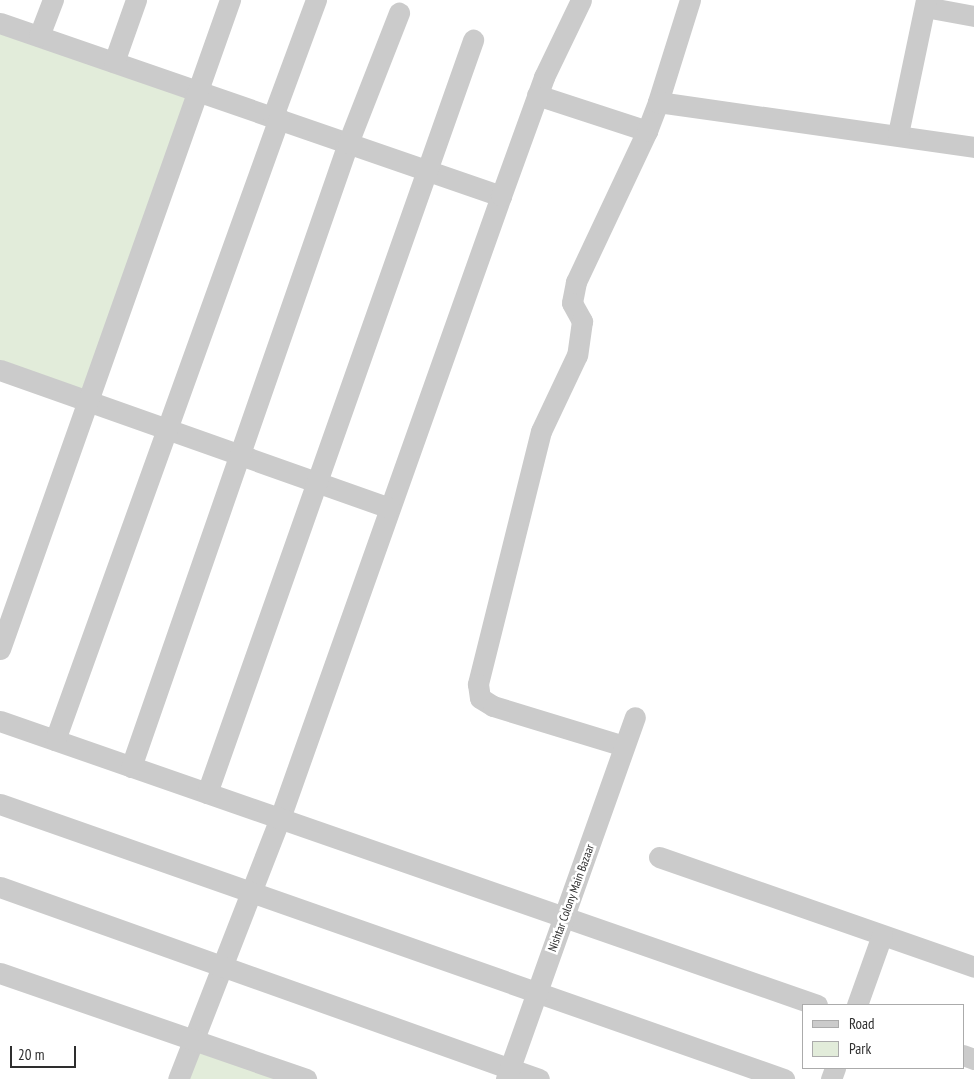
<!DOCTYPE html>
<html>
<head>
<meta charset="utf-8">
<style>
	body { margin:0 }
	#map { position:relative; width:974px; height:1079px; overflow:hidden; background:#fff; font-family:"PT Sans Narrow",sans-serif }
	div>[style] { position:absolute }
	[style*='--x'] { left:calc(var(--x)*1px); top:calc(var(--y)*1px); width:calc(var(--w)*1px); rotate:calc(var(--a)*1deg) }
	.green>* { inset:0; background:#e2ecda }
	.street>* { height:21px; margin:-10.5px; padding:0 10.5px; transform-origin:10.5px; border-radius:10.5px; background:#cbcbcb }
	span { translate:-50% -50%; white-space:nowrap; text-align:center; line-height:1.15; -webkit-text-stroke:5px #fff; paint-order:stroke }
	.street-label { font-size:12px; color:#2e2e2e }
	.legend { position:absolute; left:802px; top:1004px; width:162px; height:65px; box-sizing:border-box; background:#fff; border:1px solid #ababab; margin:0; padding:6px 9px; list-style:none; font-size:15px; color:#2e2e2e }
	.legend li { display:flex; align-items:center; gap:10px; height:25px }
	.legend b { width:25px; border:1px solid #ababab }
	.scale { position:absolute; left:10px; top:1046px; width:66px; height:22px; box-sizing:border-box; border:2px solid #2e2e2e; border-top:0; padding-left:6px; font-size:15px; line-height:18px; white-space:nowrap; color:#2e2e2e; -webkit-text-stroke:4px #fff; paint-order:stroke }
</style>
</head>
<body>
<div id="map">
	<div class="green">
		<i style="clip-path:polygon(0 23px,198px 90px,88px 401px,0 370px)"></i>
		<i style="clip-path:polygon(193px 1039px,306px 1079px,179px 1079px)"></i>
	</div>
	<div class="street">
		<i style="--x:925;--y:7;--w:50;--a:10.4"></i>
		<i style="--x:0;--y:23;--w:530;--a:19.05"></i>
		<i style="--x:501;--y:196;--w:660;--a:109.56"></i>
		<i style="--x:280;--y:818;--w:280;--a:111.3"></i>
		<i style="--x:39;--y:36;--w:39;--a:-69"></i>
		<i style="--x:114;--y:62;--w:66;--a:-70.5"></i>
		<i style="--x:537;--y:95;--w:116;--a:18.1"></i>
		<i style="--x:647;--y:131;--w:167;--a:115.2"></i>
		<i style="--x:576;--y:282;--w:21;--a:101"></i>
		<i style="--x:572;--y:303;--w:21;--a:61"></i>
		<i style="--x:582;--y:321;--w:34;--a:98"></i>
		<i style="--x:577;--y:355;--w:84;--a:115.3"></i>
		<i style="--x:541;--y:431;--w:261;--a:104"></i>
		<i style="--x:478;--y:684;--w:14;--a:82"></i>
		<i style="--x:480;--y:698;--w:15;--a:32"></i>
		<i style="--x:493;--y:706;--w:137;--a:17"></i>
		<i style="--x:658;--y:102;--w:107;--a:-72.6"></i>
		<i style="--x:273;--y:116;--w:124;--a:-69.7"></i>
		<i style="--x:647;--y:131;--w:31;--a:-69"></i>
		<i style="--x:658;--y:102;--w:319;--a:8.1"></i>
		<i style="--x:898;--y:134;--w:137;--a:-78.2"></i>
		<i style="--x:501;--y:196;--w:127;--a:-70.1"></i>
		<i style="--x:544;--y:77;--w:85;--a:-64.3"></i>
		<i style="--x:0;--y:370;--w:413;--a:19.5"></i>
		<i style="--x:0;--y:649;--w:689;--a:-70.49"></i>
		<i style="--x:0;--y:721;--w:865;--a:19.17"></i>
		<i style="--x:55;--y:740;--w:661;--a:-70.19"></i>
		<i style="--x:131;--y:767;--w:661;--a:-70.82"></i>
		<i style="--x:348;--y:143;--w:140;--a:-68.6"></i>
		<i style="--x:207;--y:793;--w:799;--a:-70.54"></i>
		<i style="--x:0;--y:804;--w:831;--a:19.33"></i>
		<i style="--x:659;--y:857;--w:334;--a:19.2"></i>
		<i style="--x:0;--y:887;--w:572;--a:19.61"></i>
		<i style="--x:0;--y:973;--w:324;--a:19.1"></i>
		<i style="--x:857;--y:1005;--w:74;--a:-70.3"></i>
		<i style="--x:963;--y:1055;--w:12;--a:20"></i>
		<i style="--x:506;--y:1079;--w:384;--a:-70.4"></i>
		<i style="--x:831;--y:1079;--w:12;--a:-70"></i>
	</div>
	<div class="street-label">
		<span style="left:571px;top:898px;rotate:-70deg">Nishtar Colony Main Bazaar</span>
	</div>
	<ul class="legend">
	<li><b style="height:6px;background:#cbcbcb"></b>Road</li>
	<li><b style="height:14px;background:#e2ecda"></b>Park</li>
	</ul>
	<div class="scale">20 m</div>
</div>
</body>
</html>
